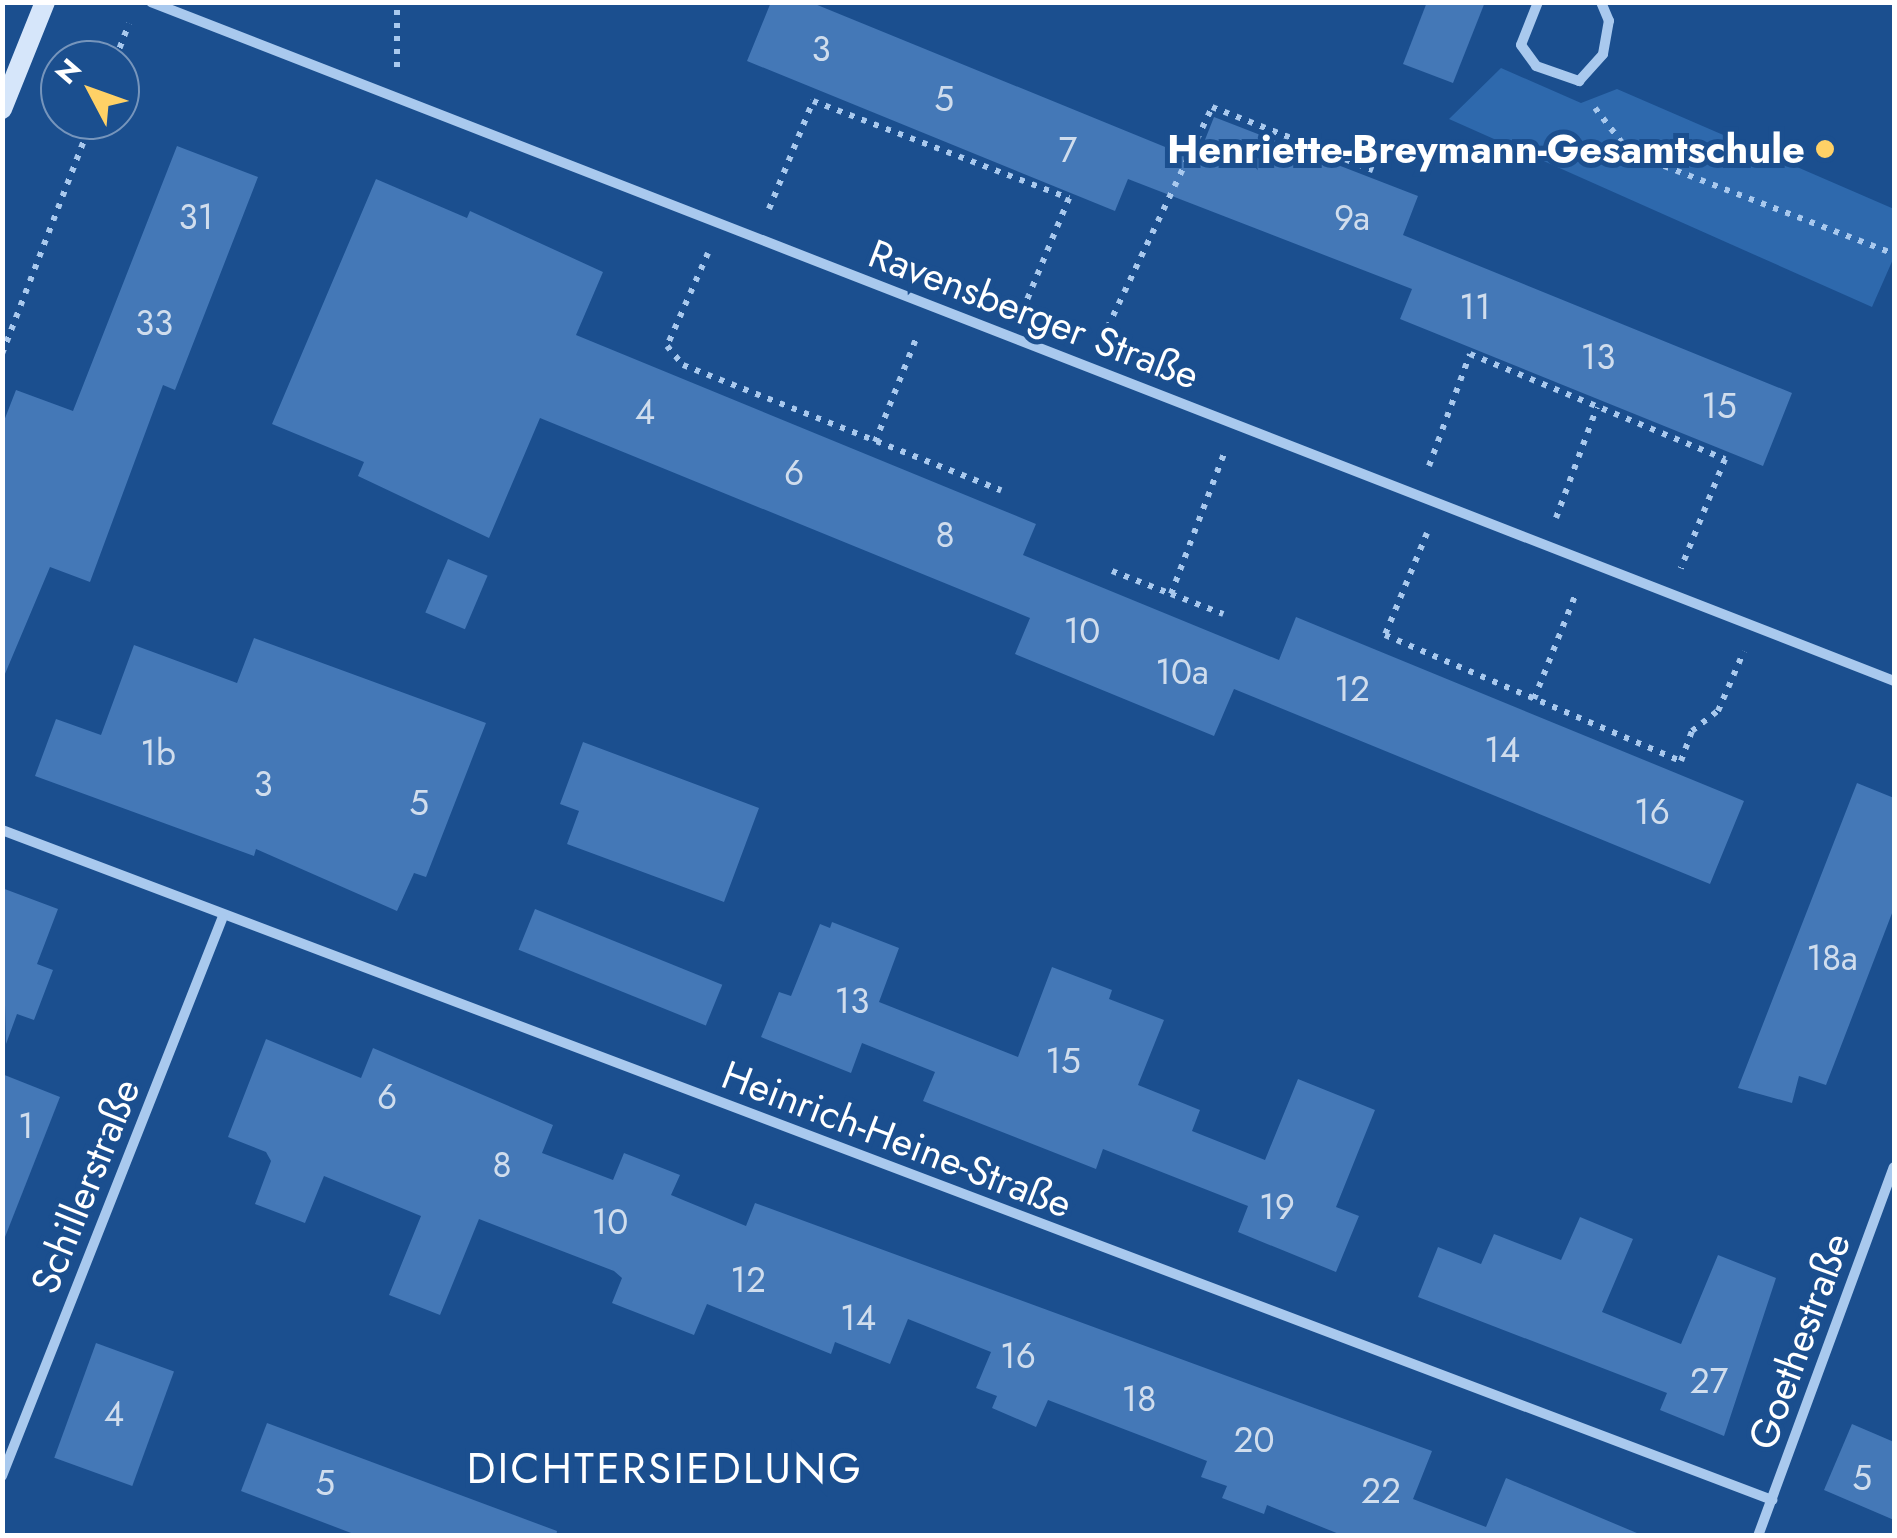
<!DOCTYPE html>
<html>
<head>
<meta charset="utf-8">
<style>
	body { margin:0 }
	#map { position:relative; width:1897px; height:1538px; overflow:hidden; background:#1b4f8f; font-family:Jost,sans-serif }
	div>[style] { position:absolute }
	[style*='--x'] { left:calc(var(--x)*1px); top:calc(var(--y)*1px); width:calc(var(--w)*1px); rotate:calc(var(--a)*1deg) }
	.green>* { inset:0; background:#2e69ad }
	.building>* { inset:0; background:#4478b7; transform-origin:0 0 }
	.path>* { height:6px; margin-top:-3px; transform-origin:0; background:repeating-linear-gradient(90deg,#a9c9ee 0 5px,transparent 0 13px) }
	.street>* { height:10px; margin:-5px; padding:0 5px; transform-origin:5px; border-radius:5px; background:#a9c9ee }
	.secondary>* { height:20px; margin:-10px; padding:0 10px; transform-origin:10px; border-radius:10px; background:#d6e6fa }
	.dots>* { width:28px; height:28px; translate:-50% -50%; box-sizing:border-box; border:5px solid #1b4f8f; border-radius:50% }
	span { translate:-50% -50%; white-space:nowrap; text-align:center; line-height:1.15; -webkit-text-stroke:10px #1b4f8f; paint-order:stroke }
	.number-label { font-size:35px; color:#d0dded }
	.number-label span { -webkit-text-stroke-width:0 }
	.poi-label { font-size:40px; color:#fff; font-weight:700 }
	.right { translate:-100% -50%; text-align:right }
	.street-label { font-size:40px; color:#fff }
	.neighbourhood-label { font-size:42px; color:#fff; letter-spacing:2.5px }
	.frame { position:absolute; inset:0; border:5px solid #fff; pointer-events:none }
	.north { position:absolute; left:40px; top:40px; width:100px; height:100px; box-sizing:border-box; background:#1b4f8f; border:2px solid #7695bc; border-radius:50%; rotate:311deg; font-size:28px; font-weight:700; line-height:40px; text-align:center; color:#fff }
	.north::after { content:''; display:block; margin:auto; width:35px; height:45px; background:#ffd166; clip-path:polygon(50% 0,100% 100%,50% 72%,0 100%) }
</style>
</head>
<body>
<div id="map">
	<div class="green">
		<i style="clip-path:polygon(1501px 68px,1581px 103px,1617px 89px,1894px 209px,1894px 257px,1872px 307px,1449px 119px)"></i>
	</div>
	<div class="building">
		<i style="clip-path:polygon(771px 2px,810px 2px,1197px 160px,1214px 117px,1418px 196px,1403px 235px,1792px 393px,1763px 466px,1400px 319px,1412px 289px,1128px 179px,1115px 211px,747px 61px)"></i>
		<i style="clip-path:polygon(1427px 2px,1485px 2px,1453px 83px,1403px 64px)"></i>
		<i style="clip-path:polygon(177px 146px,258px 177px,175px 390px,163px 385px,90px 582px,50px 567px,2px 681px,2px 426px,16px 390px,73px 411px)"></i>
		<i style="clip-path:polygon(376px 179px,467px 218px,470px 211px,603px 272px,576px 335px,1036px 524px,1023px 555px,1279px 660px,1296px 617px,1744px 801px,1710px 884px,1234px 689px,1214px 736px,1015px 654px,1030px 618px,540px 418px,489px 538px,358px 476px,364px 462px,272px 424px)"></i>
		<i style="left:448px;top:559px;width:43px;height:58px;rotate:23deg"></i>
		<i style="clip-path:polygon(254px 638px,486px 723px,426px 877px,414px 873px,397px 911px,256px 849px,254px 856px,35px 776px,56px 719px,101px 735px,134px 645px,237px 683px)"></i>
		<i style="clip-path:polygon(583px 742px,759px 808px,724px 902px,567px 844px,579px 811px,560px 804px)"></i>
		<i style="clip-path:polygon(1857px 783px,1894px 798px,1894px 908px,1826px 1085px,1799px 1076px,1792px 1103px,1738px 1088px)"></i>
		<i style="clip-path:polygon(2px 888px,58px 909px,37px 964px,53px 970px,34px 1020px,17px 1014px,6px 1044px)"></i>
		<i style="left:535px;top:909px;width:202px;height:44px;rotate:22deg"></i>
		<i style="clip-path:polygon(832px 922px,899px 948px,879px 1002px,1018px 1057px,1052px 967px,1112px 990px,1109px 999px,1164px 1020px,1138px 1085px,1200px 1110px,1192px 1131px,1265px 1160px,1298px 1079px,1375px 1110px,1336px 1207px,1359px 1216px,1336px 1272px,1238px 1232px,1248px 1206px,1103px 1149px,1096px 1169px,923px 1101px,935px 1072px,862px 1043px,851px 1073px,761px 1037px,779px 992px,791px 996px,820px 924px,830px 928px)"></i>
		<i style="clip-path:polygon(266px 1039px,361px 1078px,373px 1048px,553px 1125px,542px 1153px,613px 1180px,624px 1153px,680px 1175px,671px 1195px,746px 1226px,755px 1203px,1432px 1451px,1413px 1499px,1486px 1527px,1506px 1478px,1644px 1536px,1344px 1536px,1267px 1505px,1264px 1514px,1222px 1498px,1227px 1486px,1201px 1477px,1207px 1461px,1048px 1400px,1036px 1427px,992px 1408px,997px 1396px,976px 1388px,991px 1352px,908px 1319px,890px 1364px,835px 1342px,831px 1354px,707px 1304px,694px 1335px,612px 1303px,622px 1278px,614px 1271px,479px 1219px,440px 1315px,389px 1295px,421px 1216px,324px 1176px,305px 1223px,255px 1204px,271px 1161px,266px 1152px,228px 1137px)"></i>
		<i style="clip-path:polygon(2px 1074px,60px 1097px,5px 1237px,2px 1236px)"></i>
		<i style="clip-path:polygon(1580px 1217px,1633px 1239px,1602px 1312px,1681px 1344px,1718px 1255px,1776px 1278px,1724px 1436px,1660px 1410px,1667px 1393px,1418px 1297px,1438px 1247px,1481px 1264px,1494px 1234px,1561px 1260px)"></i>
		<i style="left:96px;top:1343px;width:83px;height:122px;rotate:20deg"></i>
		<i style="clip-path:polygon(267px 1423px,557px 1531px,556px 1536px,359px 1536px,241px 1491px)"></i>
		<i style="clip-path:polygon(1852px 1424px,1894px 1442px,1894px 1520px,1824px 1490px)"></i>
	</div>
	<div class="path">
		<i style="--x:115;--y:60;--w:39;--a:-69"></i>
		<i style="--x:397;--y:67;--w:65;--a:-90"></i>
		<i style="--x:1595;--y:108;--w:46;--a:52.1"></i>
		<i style="--x:1623;--y:144;--w:47;--a:28.2"></i>
		<i style="--x:1664;--y:166;--w:246;--a:20.9"></i>
		<i style="--x:769;--y:209;--w:117;--a:-67.8"></i>
		<i style="--x:813;--y:101;--w:274;--a:20.8"></i>
		<i style="--x:1069;--y:198;--w:123;--a:112.4"></i>
		<i style="--x:708;--y:253;--w:102;--a:113.8"></i>
		<i style="--x:667;--y:346;--w:25;--a:50"></i>
		<i style="--x:683;--y:365;--w:342;--a:21.5"></i>
		<i style="--x:1102;--y:339;--w:257;--a:-64.6"></i>
		<i style="--x:1212;--y:107;--w:173;--a:21.4"></i>
		<i style="--x:2;--y:354;--w:251;--a:-69"></i>
		<i style="--x:875;--y:442;--w:116;--a:-68.3"></i>
		<i style="--x:1429;--y:466;--w:119;--a:-69.9"></i>
		<i style="--x:1470;--y:354;--w:276;--a:22.4"></i>
		<i style="--x:1725;--y:459;--w:118;--a:112"></i>
		<i style="--x:1556;--y:518;--w:118;--a:-69.7"></i>
		<i style="--x:1427;--y:533;--w:110;--a:112.4"></i>
		<i style="--x:1385;--y:635;--w:322;--a:23.1"></i>
		<i style="--x:1681;--y:761;--w:32;--a:-70"></i>
		<i style="--x:1692;--y:731;--w:33;--a:-38"></i>
		<i style="--x:1718;--y:711;--w:65;--a:-66.6"></i>
		<i style="--x:1112;--y:571;--w:63;--a:21.3"></i>
		<i style="--x:1171;--y:594;--w:150;--a:-69.3"></i>
		<i style="--x:1171;--y:594;--w:56;--a:21"></i>
		<i style="--x:1534;--y:699;--w:116;--a:-68.3"></i>
	</div>
	<div class="street">
		<i style="--x:151;--y:2;--w:1871;--a:21.28"></i>
		<i style="--x:1538;--y:2;--w:46;--a:111.6"></i>
		<i style="--x:1521;--y:45;--w:26;--a:54"></i>
		<i style="--x:1536;--y:66;--w:46;--a:19.2"></i>
		<i style="--x:1579;--y:81;--w:36;--a:-48"></i>
		<i style="--x:1603;--y:54;--w:34;--a:-80"></i>
		<i style="--x:1609;--y:21;--w:21;--a:-113"></i>
		<i style="--x:2;--y:830;--w:1893;--a:20.73"></i>
		<i style="--x:2;--y:1476;--w:599;--a:-68.45"></i>
		<i style="--x:1758;--y:1536;--w:393;--a:-69.8"></i>
	</div>
	<div class="secondary">
		<i style="--x:2;--y:109;--w:115;--a:-68.1"></i>
	</div>
	<div class="dots">
		<i style="left:1825px;top:149px;background:#ffd166"></i>
	</div>
	<div class="number-label">
		<span style="left:821px;top:49px">3</span>
		<span style="left:944px;top:99px">5</span>
		<span style="left:1068px;top:150px">7</span>
		<span style="left:196px;top:217px">31</span>
		<span style="left:1352px;top:218px">9a</span>
		<span style="left:1475px;top:307px">11</span>
		<span style="left:154px;top:323px">33</span>
		<span style="left:1598px;top:357px">13</span>
		<span style="left:1719px;top:406px">15</span>
		<span style="left:645px;top:412px">4</span>
		<span style="left:794px;top:473px">6</span>
		<span style="left:945px;top:535px">8</span>
		<span style="left:1082px;top:631px">10</span>
		<span style="left:1182px;top:672px">10a</span>
		<span style="left:1352px;top:689px">12</span>
		<span style="left:1502px;top:750px">14</span>
		<span style="left:158px;top:753px">1b</span>
		<span style="left:263px;top:784px">3</span>
		<span style="left:419px;top:803px">5</span>
		<span style="left:1652px;top:812px">16</span>
		<span style="left:1832px;top:958px">18a</span>
		<span style="left:852px;top:1001px">13</span>
		<span style="left:1063px;top:1061px">15</span>
		<span style="left:387px;top:1097px">6</span>
		<span style="left:26px;top:1126px">1</span>
		<span style="left:502px;top:1165px">8</span>
		<span style="left:1277px;top:1207px">19</span>
		<span style="left:610px;top:1222px">10</span>
		<span style="left:748px;top:1280px">12</span>
		<span style="left:858px;top:1318px">14</span>
		<span style="left:1018px;top:1356px">16</span>
		<span style="left:1709px;top:1381px">27</span>
		<span style="left:1139px;top:1399px">18</span>
		<span style="left:114px;top:1414px">4</span>
		<span style="left:1254px;top:1440px">20</span>
		<span style="left:1862px;top:1478px">5</span>
		<span style="left:325px;top:1483px">5</span>
		<span style="left:1381px;top:1491px">22</span>
	</div>
	<div class="poi-label">
		<span class="right" style="left:1805px;top:149px">Henriette-Breymann-Gesamtschule</span>
	</div>
	<div class="street-label">
		<span style="left:1034px;top:314px;rotate:21deg">Ravensberger Straße</span>
		<span style="left:897px;top:1139px;rotate:21deg">Heinrich-Heine-Straße</span>
		<span style="left:85px;top:1186px;rotate:-68deg">Schillerstraße</span>
		<span style="left:1799px;top:1341px;rotate:-70deg">Goethestraße</span>
	</div>
	<div class="neighbourhood-label">
		<span style="left:665px;top:1469px">DICHTERSIEDLUNG</span>
	</div>
	<div class="frame"></div>
	<div class="north">N</div>
</div>
</body>
</html>
